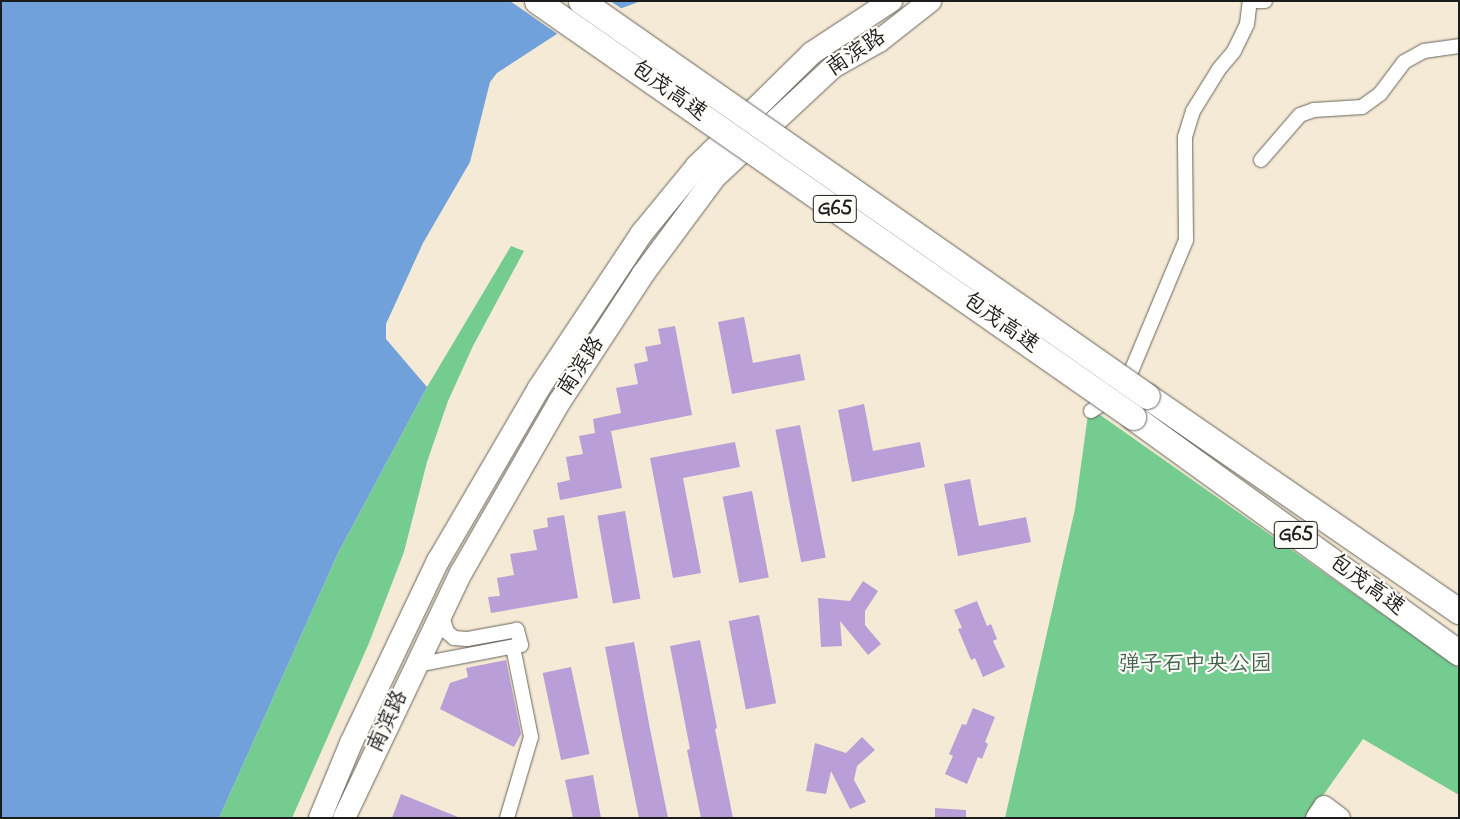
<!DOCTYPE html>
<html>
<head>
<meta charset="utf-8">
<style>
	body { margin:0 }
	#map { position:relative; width:1460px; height:819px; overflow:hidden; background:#f5ead5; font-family:"Indie Flower","LXGW WenKai TC",sans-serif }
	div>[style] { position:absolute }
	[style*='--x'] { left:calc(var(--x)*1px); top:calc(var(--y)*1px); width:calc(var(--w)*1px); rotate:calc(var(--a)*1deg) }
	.green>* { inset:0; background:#75cc91 }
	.water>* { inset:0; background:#70a1da }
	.pier>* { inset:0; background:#f5ead5 }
	.building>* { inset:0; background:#ba9ed7; transform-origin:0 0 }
	.roads { filter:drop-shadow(0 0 1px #68645d) drop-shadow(0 0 1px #68645d) }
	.street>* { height:14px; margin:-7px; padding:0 7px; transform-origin:7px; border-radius:7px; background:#fff }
	.secondary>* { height:20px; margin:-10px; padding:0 10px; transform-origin:10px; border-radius:10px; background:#fff }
	.primary>* { height:22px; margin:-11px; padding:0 11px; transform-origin:11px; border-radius:11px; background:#fff }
	.highway>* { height:25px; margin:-12.5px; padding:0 12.5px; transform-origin:12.5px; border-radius:12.5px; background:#fff }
	.bridges { filter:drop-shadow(0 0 1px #68645d) drop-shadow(0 0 1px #68645d) }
	.highway-bridge>* { height:25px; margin:-12.5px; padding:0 12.5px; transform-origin:12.5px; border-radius:12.5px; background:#fff }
	span { translate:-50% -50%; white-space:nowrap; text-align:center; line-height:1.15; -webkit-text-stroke:4.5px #fdfcf7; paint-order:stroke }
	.shield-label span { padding:1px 4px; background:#fdfcf7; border:1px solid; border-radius:4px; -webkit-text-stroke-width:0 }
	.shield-label { font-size:21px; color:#1c1c1c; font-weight:700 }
	.street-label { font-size:22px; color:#1c1c1c }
	.park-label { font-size:22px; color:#40624b }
	.frame { position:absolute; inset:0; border:2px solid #1c1c1c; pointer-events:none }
</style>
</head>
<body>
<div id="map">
	<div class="green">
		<i style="clip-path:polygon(511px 246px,524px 251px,473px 346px,448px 401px,427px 462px,404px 552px,369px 643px,292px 818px,219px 818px,338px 553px,427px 387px)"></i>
		<i style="clip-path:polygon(1089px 407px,1459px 668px,1459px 795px,1363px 739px,1307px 818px,1005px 818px,1075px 509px)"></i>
	</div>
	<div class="water">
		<i style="clip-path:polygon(1px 1px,641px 1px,563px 30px,497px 73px,490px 82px,470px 162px,423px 243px,386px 324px,386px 339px,427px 387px,338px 553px,219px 818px,1px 818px)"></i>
	</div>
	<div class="pier">
		<i style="clip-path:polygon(510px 1px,610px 1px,624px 10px,559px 35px)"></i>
	</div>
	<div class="building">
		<i style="clip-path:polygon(744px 317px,753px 363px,800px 354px,805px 380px,732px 394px,718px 322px)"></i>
		<i style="clip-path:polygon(675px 326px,692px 415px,611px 431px,622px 488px,560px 500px,557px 483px,570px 480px,566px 457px,583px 454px,579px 436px,595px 433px,593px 419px,621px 413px,616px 388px,638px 384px,634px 364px,648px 361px,645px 347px,661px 344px,658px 329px)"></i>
		<i style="clip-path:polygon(864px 404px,873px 451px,920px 442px,925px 467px,852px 482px,838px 410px)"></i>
		<i style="left:800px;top:425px;width:135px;height:25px;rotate:79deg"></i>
		<i style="clip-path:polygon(735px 442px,740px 467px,683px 478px,701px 573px,673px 578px,650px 458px)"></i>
		<i style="clip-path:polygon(970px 479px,979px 526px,1026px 517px,1031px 542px,958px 556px,944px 484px)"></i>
		<i style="left:752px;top:491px;width:88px;height:30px;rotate:79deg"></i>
		<i style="left:625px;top:511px;width:89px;height:28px;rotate:80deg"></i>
		<i style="clip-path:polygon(564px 515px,578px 598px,491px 613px,488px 597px,500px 596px,497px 578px,514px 575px,510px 554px,537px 550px,533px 530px,548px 527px,547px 518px)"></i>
		<i style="clip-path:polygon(863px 581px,878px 591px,865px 611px,865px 625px,881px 644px,868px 655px,840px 621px,842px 646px,821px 647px,818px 598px,850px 601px)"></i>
		<i style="clip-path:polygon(977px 601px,987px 626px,991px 624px,997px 639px,993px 641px,1005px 667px,983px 677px,975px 658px,971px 660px,958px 629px,962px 628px,954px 610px)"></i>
		<i style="left:759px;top:615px;width:90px;height:31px;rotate:79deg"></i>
		<i style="clip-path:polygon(700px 640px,717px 728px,715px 729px,733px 818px,701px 818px,687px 750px,690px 749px,670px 646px)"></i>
		<i style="clip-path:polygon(634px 642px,650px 729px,668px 818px,639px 818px,622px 735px,605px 647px)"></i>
		<i style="clip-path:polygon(506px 660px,521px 734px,514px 747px,440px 709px,450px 683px,468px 677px,466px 668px)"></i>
		<i style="left:571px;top:667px;width:89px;height:29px;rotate:78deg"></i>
		<i style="clip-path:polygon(973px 708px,995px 717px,985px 742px,988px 744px,982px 759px,978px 757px,967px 784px,945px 774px,953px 756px,949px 754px,962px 724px,966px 725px)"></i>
		<i style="clip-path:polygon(862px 737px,875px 750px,857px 766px,854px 780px,866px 802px,850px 809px,831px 771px,826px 794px,806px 791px,815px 743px,846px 753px)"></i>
		<i style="clip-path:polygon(593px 775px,601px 818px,573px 818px,565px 780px)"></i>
		<i style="clip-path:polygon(401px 794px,458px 817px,458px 818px,392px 818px)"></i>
		<i style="clip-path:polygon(935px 808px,966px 810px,966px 818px,935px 818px)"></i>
	</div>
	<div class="roads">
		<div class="street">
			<i style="--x:1254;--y:1;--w:11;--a:0"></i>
			<i style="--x:1261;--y:160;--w:60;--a:-49.1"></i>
			<i style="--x:1300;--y:115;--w:15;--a:-20"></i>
			<i style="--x:1314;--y:110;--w:48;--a:-3.6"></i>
			<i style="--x:1362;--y:107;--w:22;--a:-36"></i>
			<i style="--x:1380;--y:94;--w:40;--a:-53"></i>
			<i style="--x:1404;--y:62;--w:23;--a:-29"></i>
			<i style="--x:1424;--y:51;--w:35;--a:-8"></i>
			<i style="--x:1091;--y:411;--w:32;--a:-32"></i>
			<i style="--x:1118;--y:394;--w:23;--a:-59"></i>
			<i style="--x:1130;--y:374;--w:145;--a:-67.3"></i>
			<i style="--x:1186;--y:240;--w:103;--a:-90.6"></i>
			<i style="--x:1185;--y:137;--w:27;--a:-73"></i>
			<i style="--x:1193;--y:111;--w:49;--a:-58.2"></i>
			<i style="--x:1219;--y:69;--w:23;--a:-50"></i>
			<i style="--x:1234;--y:51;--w:30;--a:-64"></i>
			<i style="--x:1247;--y:24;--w:23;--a:-83"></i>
			<i style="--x:416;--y:665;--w:107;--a:-10.8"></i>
			<i style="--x:521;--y:645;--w:16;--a:-105"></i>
			<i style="--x:517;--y:630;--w:51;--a:169.8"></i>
			<i style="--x:467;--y:639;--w:13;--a:-176"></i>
			<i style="--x:454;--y:638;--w:9;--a:-139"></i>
			<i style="--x:447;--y:632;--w:20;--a:-108"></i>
			<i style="--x:507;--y:818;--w:84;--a:-73.5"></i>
			<i style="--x:531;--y:737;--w:92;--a:-101.3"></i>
		</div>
		<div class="secondary">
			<i style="--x:1316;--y:818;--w:14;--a:-56"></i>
			<i style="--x:1324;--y:806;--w:20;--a:37"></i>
		</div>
		<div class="primary">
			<i style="--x:320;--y:818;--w:81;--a:-67.5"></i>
			<i style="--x:351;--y:743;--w:202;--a:-64.5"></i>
			<i style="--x:438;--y:561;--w:200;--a:-59.7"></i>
			<i style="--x:539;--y:388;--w:186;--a:-56.4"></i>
			<i style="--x:642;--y:233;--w:87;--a:-50.6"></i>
			<i style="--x:697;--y:166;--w:161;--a:-44.5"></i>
			<i style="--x:812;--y:53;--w:95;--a:-33.4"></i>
			<i style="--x:344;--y:818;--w:272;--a:-64.5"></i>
			<i style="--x:461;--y:573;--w:198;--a:-60.1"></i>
			<i style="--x:560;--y:401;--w:152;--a:-56.8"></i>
			<i style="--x:643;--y:274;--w:121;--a:-53.4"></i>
			<i style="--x:715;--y:177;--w:161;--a:-43"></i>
			<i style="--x:833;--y:67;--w:53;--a:-29.5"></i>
			<i style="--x:879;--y:41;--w:65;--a:-38.1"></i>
		</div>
		<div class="highway">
			<i style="--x:1147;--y:396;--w:379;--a:34.6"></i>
			<i style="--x:1133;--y:417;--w:402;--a:35.9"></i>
		</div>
	</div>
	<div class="bridges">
		<div class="highway-bridge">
			<i style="--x:537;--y:1;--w:727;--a:34.91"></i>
			<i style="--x:581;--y:1;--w:690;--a:34.91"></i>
		</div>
	</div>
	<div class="shield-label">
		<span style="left:835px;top:209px">G65</span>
		<span style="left:1296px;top:535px">G65</span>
	</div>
	<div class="street-label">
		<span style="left:857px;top:54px;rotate:-34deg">南滨路</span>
		<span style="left:668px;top:92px;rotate:35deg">包茂高速</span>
		<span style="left:1000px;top:324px;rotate:35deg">包茂高速</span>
		<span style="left:582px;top:367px;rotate:-57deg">南滨路</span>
		<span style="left:1366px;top:586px;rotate:36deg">包茂高速</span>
		<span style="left:389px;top:722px;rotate:-65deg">南滨路</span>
	</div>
	<div class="park-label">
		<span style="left:1195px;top:666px">弹子石中央公园</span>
	</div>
	<div class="frame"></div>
</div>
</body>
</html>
